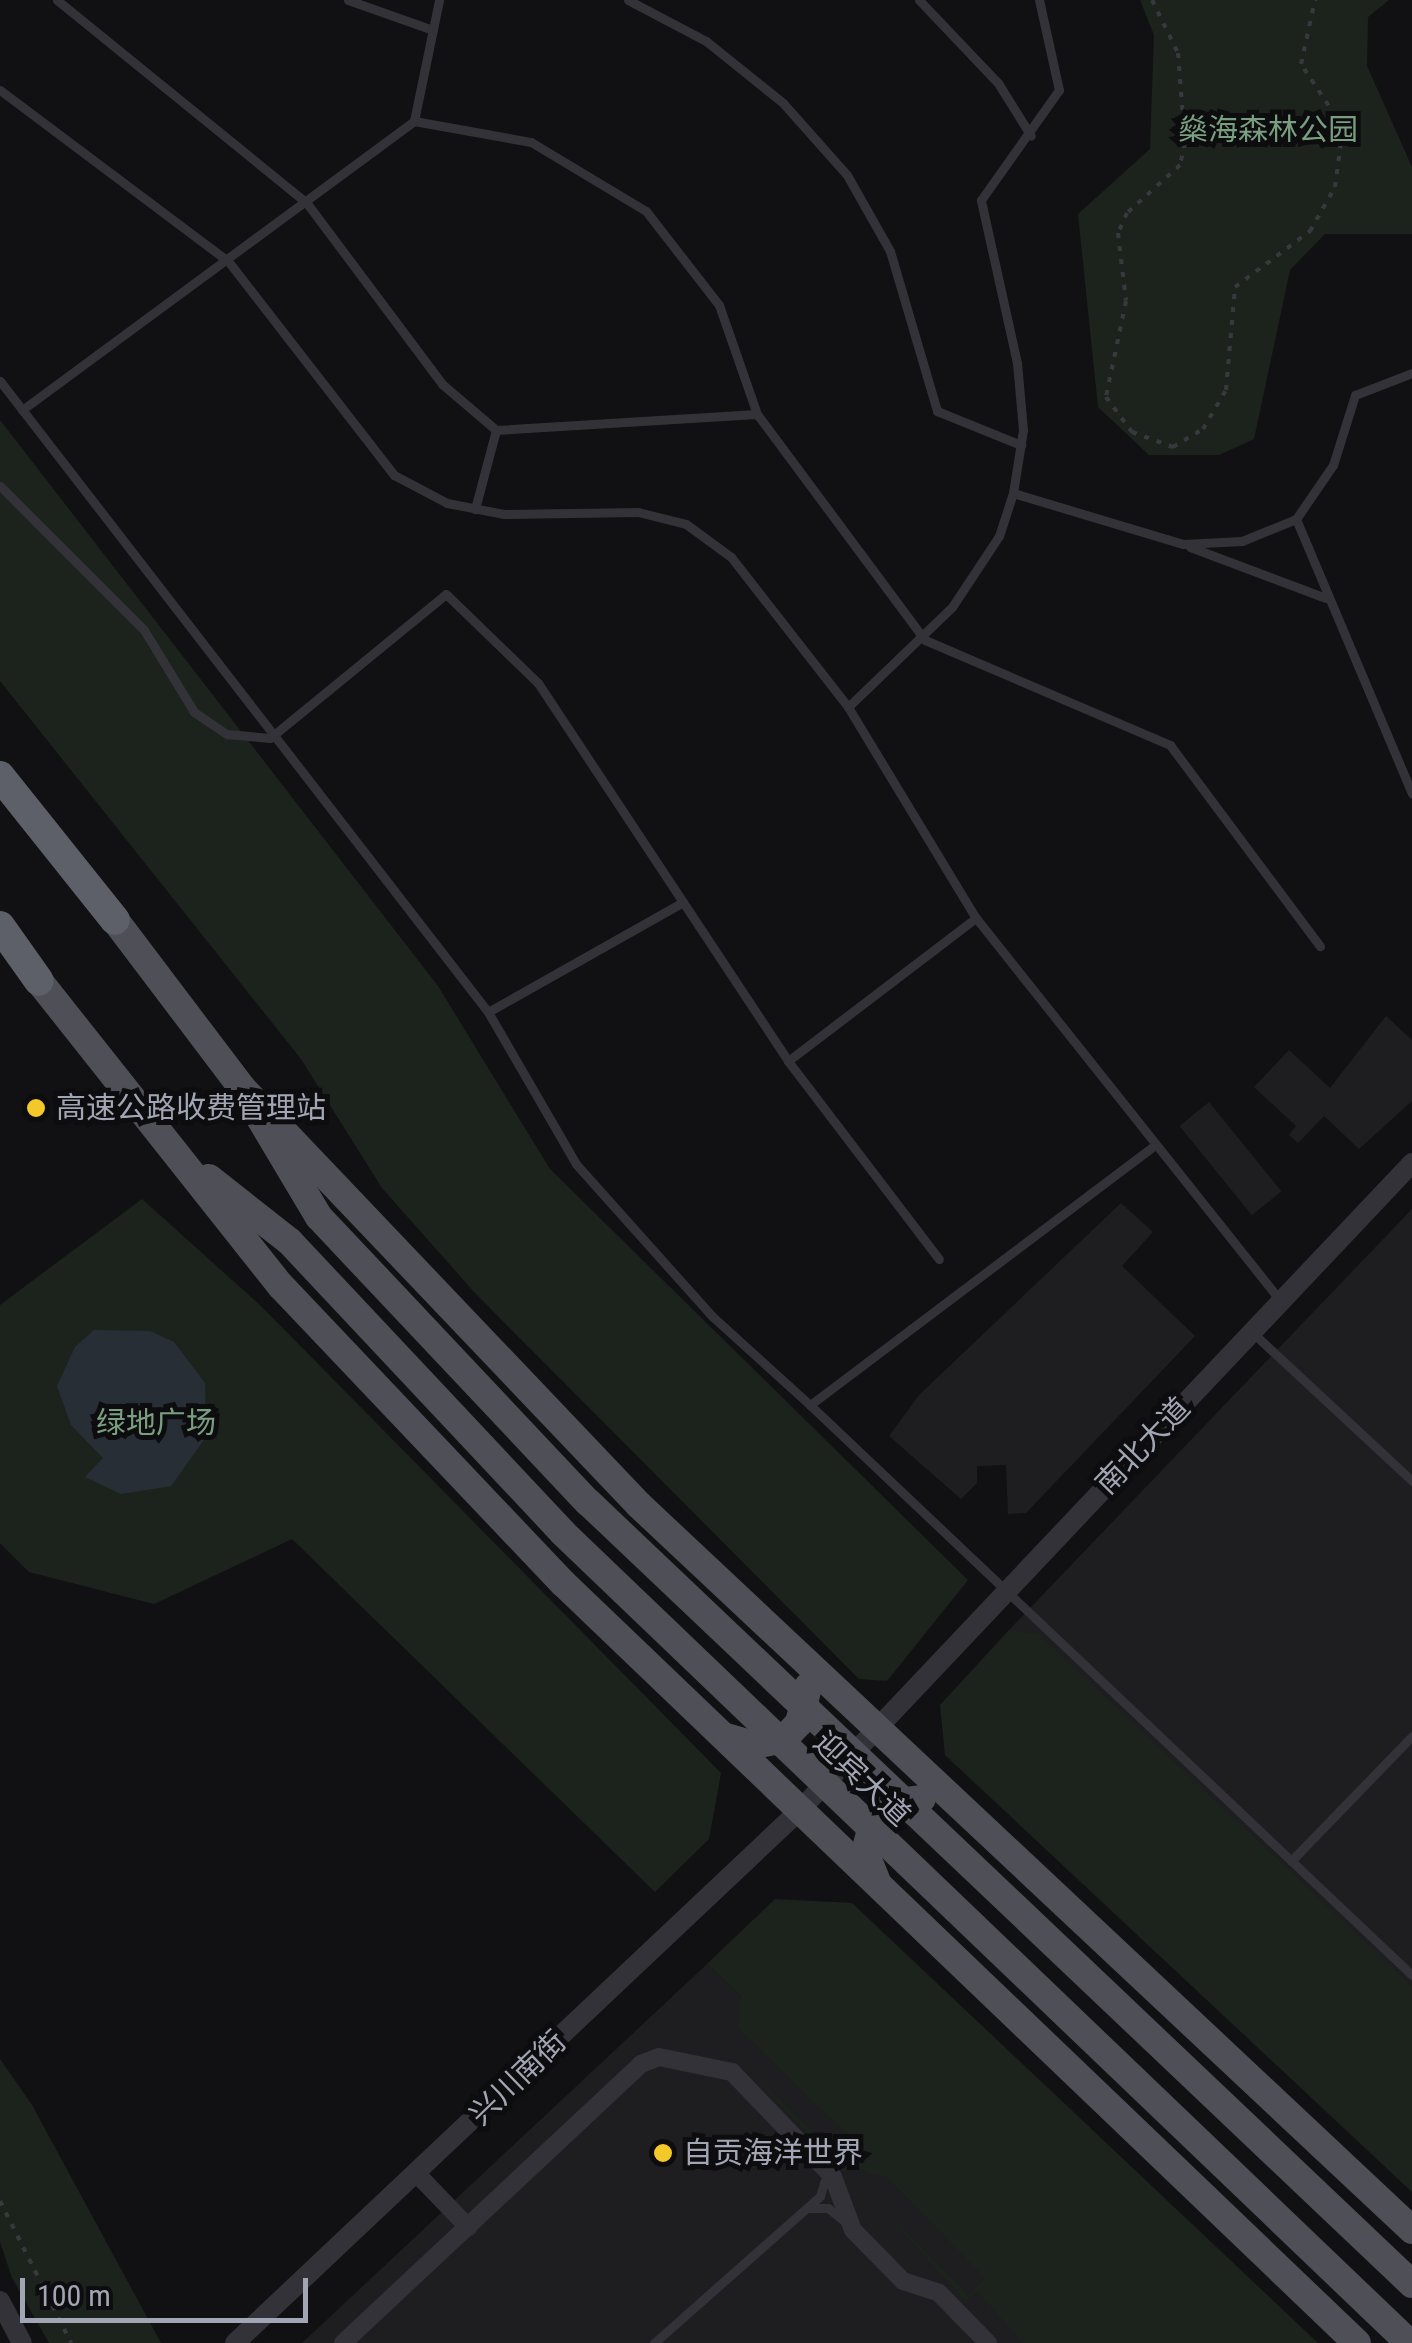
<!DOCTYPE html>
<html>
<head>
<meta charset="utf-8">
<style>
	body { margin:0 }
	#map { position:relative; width:1412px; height:2343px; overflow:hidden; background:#111113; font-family:"Roboto Condensed","Noto Sans SC",sans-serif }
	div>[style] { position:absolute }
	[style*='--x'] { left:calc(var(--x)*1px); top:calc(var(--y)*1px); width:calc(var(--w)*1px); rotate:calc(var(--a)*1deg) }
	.built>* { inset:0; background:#1e1d20; transform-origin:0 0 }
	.green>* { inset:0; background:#1c231d }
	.water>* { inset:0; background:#282e36 }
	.path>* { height:4px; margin-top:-2px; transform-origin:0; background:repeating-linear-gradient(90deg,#38393f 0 5px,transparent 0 13px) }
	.service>* { height:9px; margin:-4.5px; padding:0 4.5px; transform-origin:4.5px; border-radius:4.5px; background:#323238 }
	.minor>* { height:18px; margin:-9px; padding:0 9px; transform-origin:9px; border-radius:9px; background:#323238 }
	.tertiary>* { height:20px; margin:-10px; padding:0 10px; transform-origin:10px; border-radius:10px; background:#323238 }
	.primary>* { height:28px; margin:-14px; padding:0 14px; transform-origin:14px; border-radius:14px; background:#4e4f57 }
	.motorway>* { height:30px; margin:-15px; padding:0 15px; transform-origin:15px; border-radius:15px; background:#5e6069 }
	.primary-bridge>* { height:28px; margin:-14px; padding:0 14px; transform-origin:14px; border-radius:14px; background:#4e4f57 }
	.dots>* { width:28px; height:28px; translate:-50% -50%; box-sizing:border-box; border:5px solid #0d0c0e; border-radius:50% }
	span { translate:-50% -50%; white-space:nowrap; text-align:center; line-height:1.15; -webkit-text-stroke:10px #0d0c0e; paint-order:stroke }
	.park-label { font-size:30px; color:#799f80 }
	.poi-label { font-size:30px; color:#a2a6b4 }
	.left { translate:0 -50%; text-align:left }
	.street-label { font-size:30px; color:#a2a6b4 }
	.scale { position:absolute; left:20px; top:2278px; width:288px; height:45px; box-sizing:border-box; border:5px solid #a2a6b4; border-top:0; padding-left:12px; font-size:30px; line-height:35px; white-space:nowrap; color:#a2a6b4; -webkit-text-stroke:8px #0d0c0e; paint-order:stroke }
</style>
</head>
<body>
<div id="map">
	<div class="built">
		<i style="clip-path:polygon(1386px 1016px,1412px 1040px,1412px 1101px,1359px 1149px,1324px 1116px,1298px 1143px,1289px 1135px,1296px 1126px,1254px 1087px,1289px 1050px,1330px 1088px)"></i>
		<i style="left:1209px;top:1102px;width:115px;height:38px;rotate:51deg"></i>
		<i style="clip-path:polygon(1121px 1203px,1153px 1232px,1122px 1266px,1195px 1336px,1026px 1513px,1008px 1514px,1006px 1465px,977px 1466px,977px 1483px,961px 1499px,889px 1436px,919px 1395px)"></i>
		<i style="clip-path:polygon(1412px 1209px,1412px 2010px,1009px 1630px)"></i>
		<i style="clip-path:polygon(707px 1964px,839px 2088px,1039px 2343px,302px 2343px)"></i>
	</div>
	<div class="green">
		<i style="clip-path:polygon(1140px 0,1389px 0,1368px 17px,1367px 66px,1412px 167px,1412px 234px,1325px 234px,1290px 270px,1254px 439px,1219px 455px,1149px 455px,1098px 407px,1078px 214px,1150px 149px,1154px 35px)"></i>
		<i style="clip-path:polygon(0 420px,438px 986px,550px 1169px,968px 1580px,887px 1681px,859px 1679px,475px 1293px,382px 1188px,301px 1059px,0 681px)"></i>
		<i style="clip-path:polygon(142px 1199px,262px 1307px,721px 1773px,709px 1839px,655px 1892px,292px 1539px,154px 1604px,29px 1572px,0 1543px,0 1305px)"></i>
		<i style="clip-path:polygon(1009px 1630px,1039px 1634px,1412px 1986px,1412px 2192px,945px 1755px,940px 1705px)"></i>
		<i style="clip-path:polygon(775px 1899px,852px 1903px,1318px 2343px,1023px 2343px,977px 2291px,965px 2301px,878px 2204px,968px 2295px,985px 2278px,888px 2178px,833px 2161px,742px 2064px,833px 2151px,849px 2136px,737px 2027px,741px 1996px,707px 1964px)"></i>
		<i style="clip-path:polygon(0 2059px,32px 2105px,161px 2343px,49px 2343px,12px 2278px,0 2242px)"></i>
	</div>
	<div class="water">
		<i style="clip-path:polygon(94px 1330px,150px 1331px,174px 1342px,205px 1383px,206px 1437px,171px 1486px,121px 1494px,85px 1477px,103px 1458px,71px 1425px,57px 1386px,75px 1347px)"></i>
	</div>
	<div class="path">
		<i style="--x:1152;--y:0;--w:59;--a:63.9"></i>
		<i style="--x:1178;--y:53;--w:90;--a:85.6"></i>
		<i style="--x:1185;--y:143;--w:23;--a:103"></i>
		<i style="--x:1180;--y:165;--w:72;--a:137.8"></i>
		<i style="--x:1127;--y:213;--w:22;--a:114"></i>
		<i style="--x:1118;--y:233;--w:68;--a:83.3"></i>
		<i style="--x:1126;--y:301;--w:98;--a:101.8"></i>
		<i style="--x:1106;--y:397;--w:44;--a:53.4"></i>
		<i style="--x:1132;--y:432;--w:44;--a:20.1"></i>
		<i style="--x:1173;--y:447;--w:35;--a:-31"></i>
		<i style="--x:1203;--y:429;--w:45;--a:-59.5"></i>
		<i style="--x:1226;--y:390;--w:103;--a:-85"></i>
		<i style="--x:1235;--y:287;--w:94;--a:-36.7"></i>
		<i style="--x:1310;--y:231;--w:51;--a:-60.4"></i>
		<i style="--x:1335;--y:187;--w:61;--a:-82.4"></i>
		<i style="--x:1343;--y:127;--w:76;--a:-123.7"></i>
		<i style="--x:1301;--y:64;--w:66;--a:-77.7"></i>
		<i style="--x:0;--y:2201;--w:159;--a:63.4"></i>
	</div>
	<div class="service">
		<i style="--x:57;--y:0;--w:321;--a:39.1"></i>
		<i style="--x:306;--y:202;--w:227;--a:53.2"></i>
		<i style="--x:442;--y:384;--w:71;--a:40.4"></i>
		<i style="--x:496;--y:430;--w:82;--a:104.9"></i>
		<i style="--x:348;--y:0;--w:90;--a:19.4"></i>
		<i style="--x:628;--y:0;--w:88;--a:27.7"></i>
		<i style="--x:706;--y:41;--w:99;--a:38.8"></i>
		<i style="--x:783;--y:103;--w:96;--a:48.4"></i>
		<i style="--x:847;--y:175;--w:87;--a:60.5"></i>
		<i style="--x:890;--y:251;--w:167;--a:73.6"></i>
		<i style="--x:937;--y:411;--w:91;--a:22"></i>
		<i style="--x:919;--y:0;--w:115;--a:46.4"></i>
		<i style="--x:998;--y:83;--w:62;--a:58.1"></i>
		<i style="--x:0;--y:90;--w:285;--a:36.9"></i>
		<i style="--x:228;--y:261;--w:271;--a:52.2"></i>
		<i style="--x:394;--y:475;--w:60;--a:27.8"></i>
		<i style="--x:447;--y:503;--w:58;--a:10.9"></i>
		<i style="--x:504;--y:514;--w:134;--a:-0.9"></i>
		<i style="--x:638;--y:512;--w:49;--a:14"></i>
		<i style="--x:686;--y:524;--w:56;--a:36.3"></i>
		<i style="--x:731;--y:557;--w:190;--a:52"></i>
		<i style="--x:848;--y:707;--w:247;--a:58.8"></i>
		<i style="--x:976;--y:918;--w:490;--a:51.5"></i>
		<i style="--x:414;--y:121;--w:119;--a:10.2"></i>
		<i style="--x:531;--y:142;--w:134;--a:31"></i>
		<i style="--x:646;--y:211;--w:119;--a:52.2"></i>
		<i style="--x:719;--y:305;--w:115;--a:70.8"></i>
		<i style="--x:1412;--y:373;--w:61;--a:158.9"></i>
		<i style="--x:1355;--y:395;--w:73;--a:107.4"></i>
		<i style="--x:1333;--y:465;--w:65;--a:124.4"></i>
		<i style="--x:1296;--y:519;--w:298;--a:67.1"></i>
		<i style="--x:0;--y:381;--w:798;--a:52.28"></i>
		<i style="--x:488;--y:1012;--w:176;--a:59.9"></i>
		<i style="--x:576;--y:1164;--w:205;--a:48.2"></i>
		<i style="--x:713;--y:1317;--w:131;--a:42.2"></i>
		<i style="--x:810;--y:1405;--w:431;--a:-37"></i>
		<i style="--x:22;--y:410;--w:487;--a:-36.4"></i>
		<i style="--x:414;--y:121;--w:124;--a:-78.3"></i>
		<i style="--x:496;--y:430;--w:261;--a:-3.5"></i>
		<i style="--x:757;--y:414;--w:282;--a:53.4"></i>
		<i style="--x:925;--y:640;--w:267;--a:23.2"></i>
		<i style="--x:1170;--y:745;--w:251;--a:53.3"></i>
		<i style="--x:0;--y:486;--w:204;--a:45"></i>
		<i style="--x:144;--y:630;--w:96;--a:58.6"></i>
		<i style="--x:194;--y:712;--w:40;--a:34"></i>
		<i style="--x:227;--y:734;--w:43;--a:5.3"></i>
		<i style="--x:270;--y:738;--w:227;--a:-39.3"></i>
		<i style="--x:446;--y:594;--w:128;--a:44.1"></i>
		<i style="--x:538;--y:683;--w:453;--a:56.5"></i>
		<i style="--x:788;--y:1061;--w:249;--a:52.7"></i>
		<i style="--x:1013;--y:493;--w:177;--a:16.7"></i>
		<i style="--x:1183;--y:544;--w:59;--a:-2.9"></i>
		<i style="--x:1242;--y:541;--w:58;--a:-22.2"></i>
		<i style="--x:1190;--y:547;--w:145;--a:20.6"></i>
		<i style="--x:848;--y:707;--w:144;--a:-43.9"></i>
		<i style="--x:952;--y:607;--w:85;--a:-56.5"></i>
		<i style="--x:999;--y:536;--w:45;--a:-72"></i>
		<i style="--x:1013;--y:493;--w:64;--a:-81"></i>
		<i style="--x:1023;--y:430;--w:67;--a:-95.1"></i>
		<i style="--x:1017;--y:363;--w:167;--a:-102.5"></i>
		<i style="--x:981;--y:200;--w:135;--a:-54.7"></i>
		<i style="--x:1059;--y:90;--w:92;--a:-102.5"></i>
		<i style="--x:488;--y:1012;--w:224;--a:-29.4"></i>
		<i style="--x:788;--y:1061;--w:236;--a:-37.3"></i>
		<i style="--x:1254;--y:1334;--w:216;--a:42.9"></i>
		<i style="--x:810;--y:1405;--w:829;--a:43.44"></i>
		<i style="--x:1291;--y:1861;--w:174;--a:-45.9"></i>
		<i style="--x:807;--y:2208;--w:21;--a:0"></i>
		<i style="--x:828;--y:2208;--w:22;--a:39"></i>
		<i style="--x:654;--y:2343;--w:222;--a:-41.5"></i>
		<i style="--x:820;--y:2196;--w:24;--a:-73"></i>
	</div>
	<div class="minor">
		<i style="--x:417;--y:2174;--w:74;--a:46.1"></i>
		<i style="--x:343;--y:2343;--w:408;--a:-43.1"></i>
		<i style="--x:641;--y:2064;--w:19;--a:-21"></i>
		<i style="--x:659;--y:2057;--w:75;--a:11.6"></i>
		<i style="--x:732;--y:2072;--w:146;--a:46.1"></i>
		<i style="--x:833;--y:2177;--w:57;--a:69.3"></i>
		<i style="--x:853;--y:2230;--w:71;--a:45.6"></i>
		<i style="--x:903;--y:2281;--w:38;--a:18"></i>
		<i style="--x:939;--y:2293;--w:70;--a:45.6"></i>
	</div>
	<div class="tertiary">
		<i style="--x:0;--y:2301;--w:47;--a:62.4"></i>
		<i style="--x:235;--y:2343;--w:775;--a:-43.33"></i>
		<i style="--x:799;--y:1811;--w:892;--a:-46.59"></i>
	</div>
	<div class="primary">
		<i style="--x:115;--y:920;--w:211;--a:52.9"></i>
		<i style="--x:242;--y:1088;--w:150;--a:59.2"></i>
		<i style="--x:39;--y:981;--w:389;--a:51.6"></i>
		<i style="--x:281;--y:1286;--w:410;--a:46.5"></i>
		<i style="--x:563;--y:1583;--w:1099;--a:43.75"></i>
		<i style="--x:242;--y:1088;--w:576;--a:46.41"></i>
		<i style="--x:639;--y:1505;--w:1060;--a:43.16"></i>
		<i style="--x:209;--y:1178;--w:103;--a:38.3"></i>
		<i style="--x:726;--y:1737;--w:29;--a:16"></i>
		<i style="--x:754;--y:1745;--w:31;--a:-11"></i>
		<i style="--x:784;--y:1739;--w:22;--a:-47"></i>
		<i style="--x:799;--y:1723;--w:38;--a:-76"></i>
		<i style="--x:877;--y:1882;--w:32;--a:-112"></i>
		<i style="--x:865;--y:1852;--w:34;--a:-75"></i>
		<i style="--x:874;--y:1819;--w:24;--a:-42"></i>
		<i style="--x:892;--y:1803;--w:30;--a:-8"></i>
	</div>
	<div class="motorway">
		<i style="--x:0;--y:776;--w:184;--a:51.4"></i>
		<i style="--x:0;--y:926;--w:67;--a:54.7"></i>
	</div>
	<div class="primary-bridge">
		<i style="--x:319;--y:1217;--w:392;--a:46.7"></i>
		<i style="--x:588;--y:1502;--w:1136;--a:43.5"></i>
		<i style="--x:290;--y:1242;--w:399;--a:46.8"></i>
		<i style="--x:563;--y:1533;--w:1171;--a:43.75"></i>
	</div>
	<div class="dots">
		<i style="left:36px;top:1108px;background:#f3c929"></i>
		<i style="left:663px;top:2153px;background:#f3c929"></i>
	</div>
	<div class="park-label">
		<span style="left:1268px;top:130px">燊海森林公园</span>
		<span style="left:156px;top:1423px">绿地广场</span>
	</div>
	<div class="poi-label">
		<span class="left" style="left:56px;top:1108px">高速公路收费管理站</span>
		<span class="left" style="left:683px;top:2153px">自贡海洋世界</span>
	</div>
	<div class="street-label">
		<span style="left:1143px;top:1446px;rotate:-46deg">南北大道</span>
		<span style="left:862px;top:1779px;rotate:44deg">迎宾大道</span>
		<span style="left:518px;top:2078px;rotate:-44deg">兴川南街</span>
	</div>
	<div class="scale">100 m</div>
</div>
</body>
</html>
